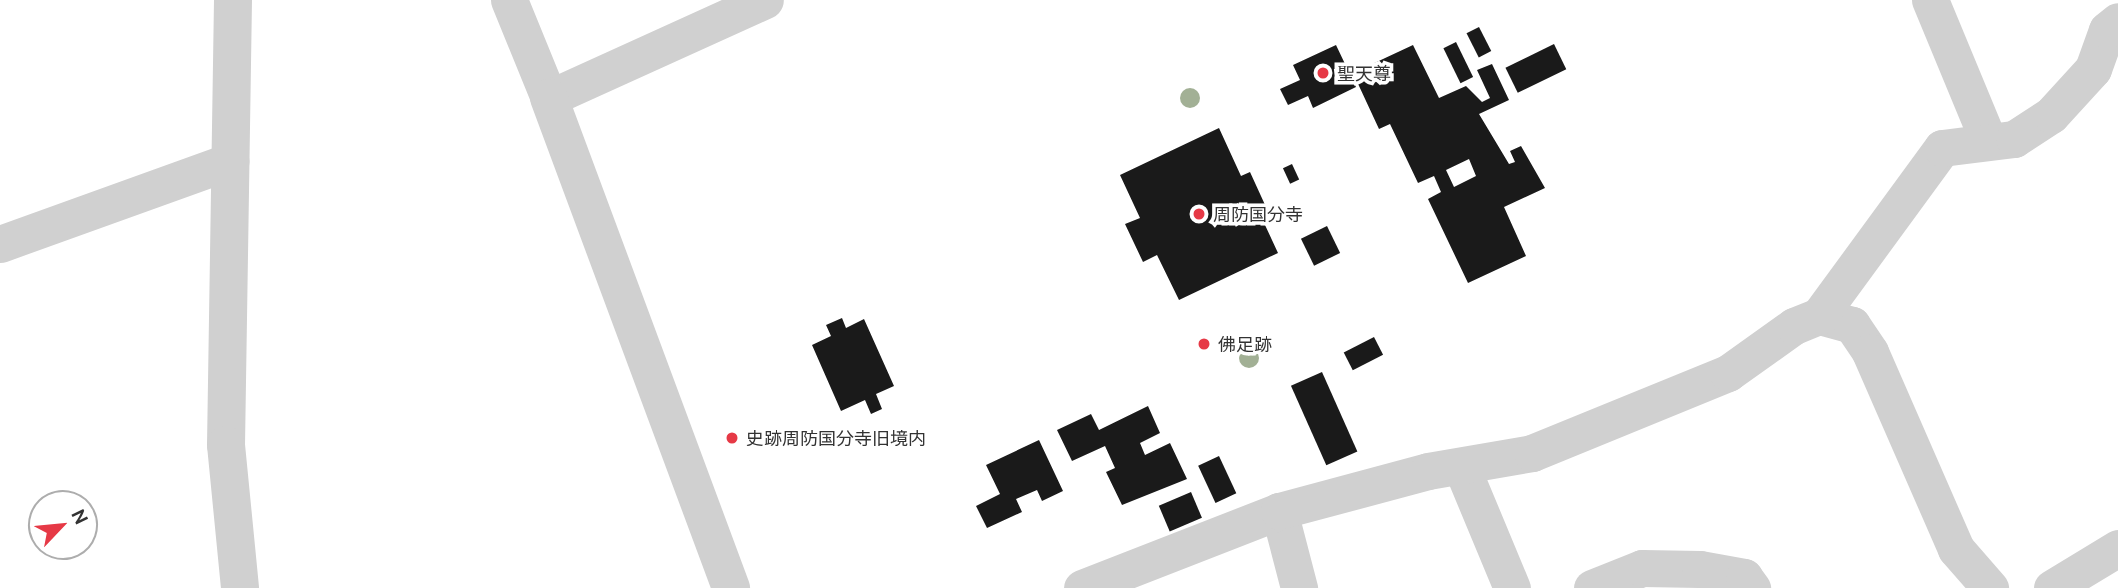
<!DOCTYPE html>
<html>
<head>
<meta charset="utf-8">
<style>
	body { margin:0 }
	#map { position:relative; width:2118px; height:588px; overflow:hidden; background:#fff; font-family:Ubuntu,"Noto Sans JP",sans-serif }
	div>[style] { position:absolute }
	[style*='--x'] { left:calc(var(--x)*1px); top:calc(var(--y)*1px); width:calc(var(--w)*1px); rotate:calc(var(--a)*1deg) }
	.building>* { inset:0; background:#1a1a1a; transform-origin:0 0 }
	.minor>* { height:37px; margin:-18.5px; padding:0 18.5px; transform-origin:18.5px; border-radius:18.5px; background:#d0d0d0 }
	.tertiary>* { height:38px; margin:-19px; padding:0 19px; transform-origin:19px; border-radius:19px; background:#d0d0d0 }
	.trees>* { width:20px; height:20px; margin:-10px; border-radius:50%; background:#a2b095 }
	.dots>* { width:19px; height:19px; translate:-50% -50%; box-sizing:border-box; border:4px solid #fff; border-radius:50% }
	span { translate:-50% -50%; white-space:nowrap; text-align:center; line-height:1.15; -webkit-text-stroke:7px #fff; paint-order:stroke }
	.poi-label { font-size:18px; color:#333 }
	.left { translate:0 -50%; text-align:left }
	.north { position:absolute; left:28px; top:490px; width:70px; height:70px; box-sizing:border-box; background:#fff; border:2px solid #adadad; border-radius:50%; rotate:64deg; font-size:19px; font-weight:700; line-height:28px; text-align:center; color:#333 }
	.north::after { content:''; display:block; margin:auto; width:24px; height:32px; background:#e63946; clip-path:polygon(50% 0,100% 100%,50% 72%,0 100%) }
</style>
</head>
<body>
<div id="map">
	<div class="building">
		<i style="left:1479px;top:27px;width:27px;height:14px;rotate:63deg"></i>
		<i style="left:1456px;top:42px;width:39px;height:14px;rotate:64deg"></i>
		<i style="left:1554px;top:44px;width:28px;height:54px;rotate:64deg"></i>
		<i style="clip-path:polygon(1336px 45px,1356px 87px,1313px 108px,1308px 96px,1288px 105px,1280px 89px,1300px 80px,1293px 65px)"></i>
		<i style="clip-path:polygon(evenodd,1413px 45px,1439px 98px,1466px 86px,1482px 102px,1490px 98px,1477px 70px,1492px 64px,1509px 100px,1479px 114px,1509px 164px,1515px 162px,1510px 151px,1521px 146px,1545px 188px,1504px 207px,1526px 256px,1468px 283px,1428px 199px,1441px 192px,1434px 176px,1418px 183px,1390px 124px,1379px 129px,1353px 73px,1413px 45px,1469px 159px,1476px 176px,1454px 187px,1446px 170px,1469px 159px)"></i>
		<i style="clip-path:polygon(1219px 128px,1241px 176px,1250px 172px,1266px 207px,1258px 210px,1278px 253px,1179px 300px,1157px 255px,1143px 262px,1125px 224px,1140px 218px,1120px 175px)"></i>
		<i style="left:1292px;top:164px;width:17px;height:10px;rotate:65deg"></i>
		<i style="left:1327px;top:226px;width:30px;height:29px;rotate:64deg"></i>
		<i style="clip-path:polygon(842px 318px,846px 328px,864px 319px,894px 386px,876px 394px,882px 409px,871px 414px,865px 400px,841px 411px,812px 345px,831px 336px,826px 325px)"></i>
		<i style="left:1374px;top:337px;width:20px;height:34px;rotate:63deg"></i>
		<i style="left:1322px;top:372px;width:87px;height:34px;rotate:66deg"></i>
		<i style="clip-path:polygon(1148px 406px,1160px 433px,1140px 443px,1145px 455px,1170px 443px,1187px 479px,1122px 505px,1106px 472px,1115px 468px,1105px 446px,1072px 461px,1057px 430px,1091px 414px,1099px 430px)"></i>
		<i style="clip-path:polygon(1039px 440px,1063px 491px,1042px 501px,1037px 490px,1016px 499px,1022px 512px,987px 528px,976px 506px,1000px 494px,986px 465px)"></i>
		<i style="left:1219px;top:456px;width:41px;height:23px;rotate:65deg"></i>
		<i style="left:1191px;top:492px;width:28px;height:35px;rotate:67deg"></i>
	</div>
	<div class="minor">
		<i style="--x:509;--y:0;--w:106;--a:67.8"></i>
		<i style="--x:549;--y:98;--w:237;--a:-24.4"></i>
		<i style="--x:1930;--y:0;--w:152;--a:67.5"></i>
		<i style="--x:0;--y:244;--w:245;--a:-19.8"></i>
		<i style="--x:1819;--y:316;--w:34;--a:15"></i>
		<i style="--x:1852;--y:325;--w:32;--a:56"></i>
		<i style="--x:1870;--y:352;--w:215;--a:66.4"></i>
		<i style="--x:1956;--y:549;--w:52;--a:48.9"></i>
		<i style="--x:1462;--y:468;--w:130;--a:67.4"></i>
		<i style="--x:1279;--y:511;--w:80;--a:75.4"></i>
		<i style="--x:1082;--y:588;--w:212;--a:-21.3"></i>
		<i style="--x:1279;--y:511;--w:154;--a:-15"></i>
		<i style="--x:1428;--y:471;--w:106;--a:-9.8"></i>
		<i style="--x:1532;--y:453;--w:212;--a:-22.2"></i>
		<i style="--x:1728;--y:373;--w:81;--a:-35.5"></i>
		<i style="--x:1794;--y:326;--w:27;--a:-22"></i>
		<i style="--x:1819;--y:316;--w:208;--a:-53.8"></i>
		<i style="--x:1942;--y:148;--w:73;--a:-7.1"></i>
		<i style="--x:2014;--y:139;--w:44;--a:-33"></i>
		<i style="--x:2051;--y:115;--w:62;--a:-47.6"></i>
		<i style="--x:2093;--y:69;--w:41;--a:-70.3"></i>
		<i style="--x:2107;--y:30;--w:14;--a:-39"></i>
		<i style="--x:1592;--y:588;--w:54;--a:-21.8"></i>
		<i style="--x:1642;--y:568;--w:58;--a:1"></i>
		<i style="--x:1700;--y:569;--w:45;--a:10.3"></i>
		<i style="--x:1744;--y:577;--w:14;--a:54"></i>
		<i style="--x:2052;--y:588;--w:77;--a:-31.2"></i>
	</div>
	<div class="tertiary">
		<i style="--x:233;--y:0;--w:445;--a:90.9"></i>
		<i style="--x:226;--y:445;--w:144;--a:84.4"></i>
		<i style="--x:549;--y:98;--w:523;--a:69.62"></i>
	</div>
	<div class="trees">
		<i style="left:1190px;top:98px"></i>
		<i style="left:1249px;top:358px"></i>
	</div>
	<div class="dots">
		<i style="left:1323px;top:73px;background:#e63946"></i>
		<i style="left:1199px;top:214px;background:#e63946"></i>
		<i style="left:1204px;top:344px;background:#e63946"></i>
		<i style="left:732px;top:438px;background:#e63946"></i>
	</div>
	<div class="poi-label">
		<span class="left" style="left:1337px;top:73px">聖天尊</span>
		<span class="left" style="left:1213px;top:214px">周防国分寺</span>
		<span class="left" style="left:1218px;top:344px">佛足跡</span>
		<span class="left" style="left:746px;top:438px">史跡周防国分寺旧境内</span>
	</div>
	<div class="north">N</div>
</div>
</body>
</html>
